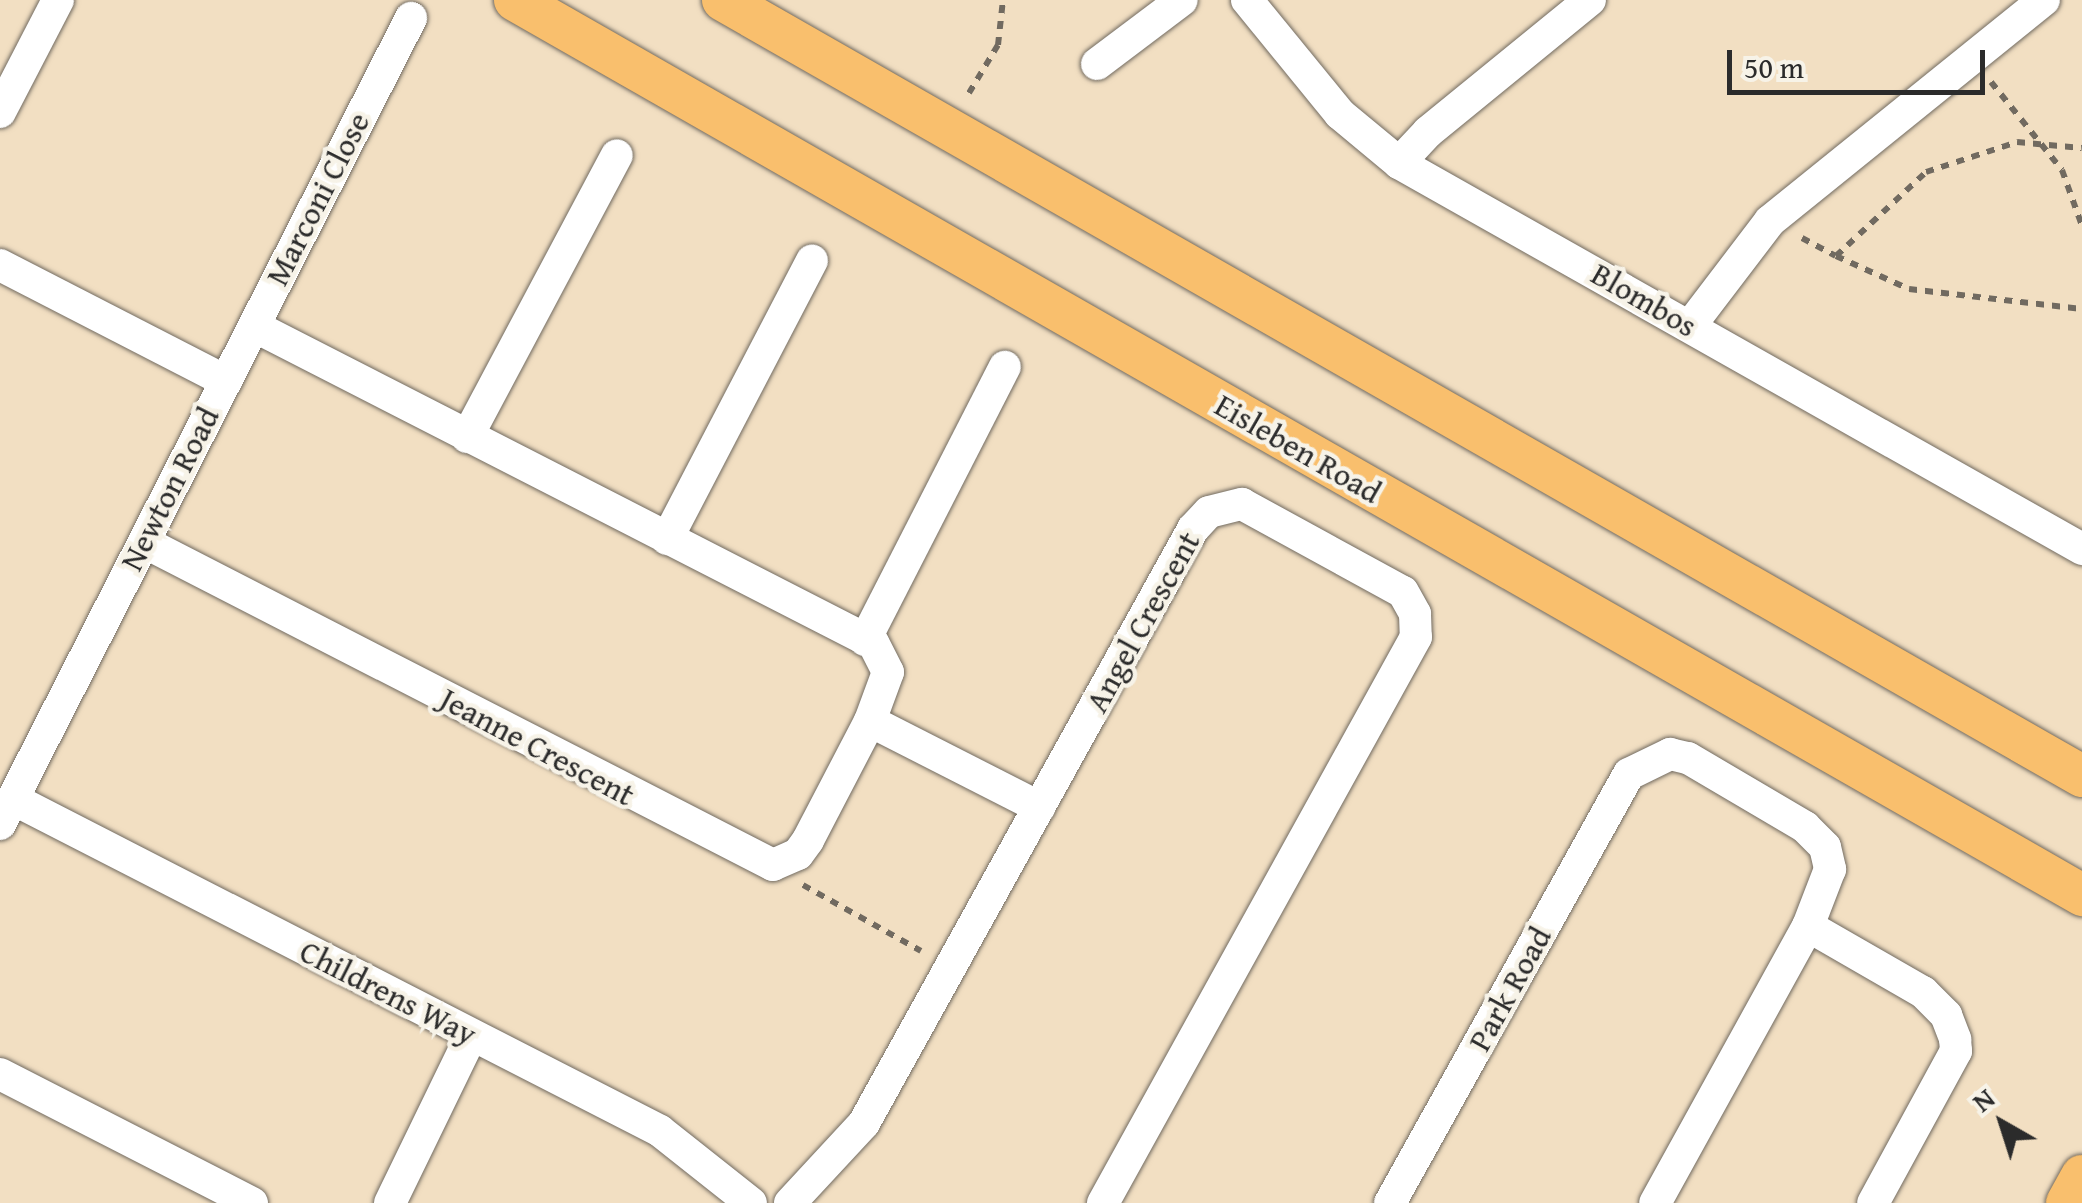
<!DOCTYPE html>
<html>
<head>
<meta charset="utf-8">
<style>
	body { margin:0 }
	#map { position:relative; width:2082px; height:1203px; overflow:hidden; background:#f2dfc2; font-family:"Gentium Book Plus",serif }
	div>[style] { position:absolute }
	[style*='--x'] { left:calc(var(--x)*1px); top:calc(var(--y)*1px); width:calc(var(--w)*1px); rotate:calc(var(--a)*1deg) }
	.path>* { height:6px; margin-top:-3px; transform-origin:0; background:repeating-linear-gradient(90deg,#716a60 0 8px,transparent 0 16px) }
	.roads { filter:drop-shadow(0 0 2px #716a60) drop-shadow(0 0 2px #716a60) }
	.minor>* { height:32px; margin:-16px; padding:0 16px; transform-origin:16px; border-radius:16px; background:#fff }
	.major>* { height:42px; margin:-21px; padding:0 21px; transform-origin:21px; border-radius:21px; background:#f9bf6d }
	span { translate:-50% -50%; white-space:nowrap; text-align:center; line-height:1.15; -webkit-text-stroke:9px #f7f3e8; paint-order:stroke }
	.street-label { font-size:32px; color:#2b2b2b }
	.north { position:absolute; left:1952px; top:1073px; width:100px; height:100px; -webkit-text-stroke:8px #f7f3e8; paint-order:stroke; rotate:321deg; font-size:28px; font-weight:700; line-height:40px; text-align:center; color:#2b2b2b }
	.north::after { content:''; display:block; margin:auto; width:35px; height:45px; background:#2b2b2b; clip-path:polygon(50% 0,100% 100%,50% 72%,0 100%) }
	.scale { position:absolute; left:1727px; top:50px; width:258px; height:45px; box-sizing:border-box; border:5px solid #2b2b2b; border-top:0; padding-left:12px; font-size:30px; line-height:35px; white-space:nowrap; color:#2b2b2b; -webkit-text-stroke:8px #f7f3e8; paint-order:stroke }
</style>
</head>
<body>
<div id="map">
	<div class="path">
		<i style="--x:1991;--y:82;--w:113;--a:51.1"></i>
		<i style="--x:2062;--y:170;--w:59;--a:70.3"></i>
		<i style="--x:969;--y:93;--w:56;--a:-58.9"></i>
		<i style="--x:998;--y:45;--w:45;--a:-83.7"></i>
		<i style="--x:1802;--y:238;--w:38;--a:28"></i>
		<i style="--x:1836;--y:256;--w:123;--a:-43"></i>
		<i style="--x:1926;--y:172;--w:96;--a:-18.2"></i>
		<i style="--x:2017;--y:142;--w:65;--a:5.3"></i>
		<i style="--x:1836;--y:256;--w:80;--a:24.3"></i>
		<i style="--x:1909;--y:289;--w:174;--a:6.6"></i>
		<i style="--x:803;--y:885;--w:135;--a:29.2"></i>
	</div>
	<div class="roads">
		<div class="minor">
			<i style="--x:1247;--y:0;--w:147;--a:50.8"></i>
			<i style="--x:1340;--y:114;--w:77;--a:39.7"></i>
			<i style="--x:1399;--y:163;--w:785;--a:29.47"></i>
			<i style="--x:1097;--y:64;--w:106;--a:-37"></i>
			<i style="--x:0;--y:112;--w:126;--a:-62.6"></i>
			<i style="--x:1399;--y:163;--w:42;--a:-46.9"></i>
			<i style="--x:1428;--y:132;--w:209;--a:-39.2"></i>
			<i style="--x:0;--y:265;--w:254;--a:27.2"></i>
			<i style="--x:1690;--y:326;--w:132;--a:-52.7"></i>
			<i style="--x:1770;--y:221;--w:352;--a:-38.9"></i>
			<i style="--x:467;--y:437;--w:319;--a:-62"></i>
			<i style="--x:667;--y:539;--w:314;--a:-62.5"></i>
			<i style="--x:144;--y:542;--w:707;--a:27.18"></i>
			<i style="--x:773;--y:865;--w:27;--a:-24"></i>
			<i style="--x:798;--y:854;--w:17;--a:-54"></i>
			<i style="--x:808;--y:840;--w:134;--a:-62.5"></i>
			<i style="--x:870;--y:721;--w:52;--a:-69.8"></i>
			<i style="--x:888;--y:672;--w:33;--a:-117"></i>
			<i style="--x:873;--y:643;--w:695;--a:-152.88"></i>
			<i style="--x:865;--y:640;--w:307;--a:-62.9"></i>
			<i style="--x:870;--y:721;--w:190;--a:27"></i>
			<i style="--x:13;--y:799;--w:727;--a:27.16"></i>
			<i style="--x:660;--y:1131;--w:116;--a:38.4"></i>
			<i style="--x:0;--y:824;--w:905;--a:-62.98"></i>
			<i style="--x:1808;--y:926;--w:133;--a:29.9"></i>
			<i style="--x:1923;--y:992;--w:33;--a:45"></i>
			<i style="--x:1946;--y:1015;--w:26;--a:69"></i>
			<i style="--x:1955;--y:1039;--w:12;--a:85"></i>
			<i style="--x:1956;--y:1051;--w:173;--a:118.6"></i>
			<i style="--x:0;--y:1074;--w:283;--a:27.1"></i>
			<i style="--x:390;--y:1203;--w:186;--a:-64.1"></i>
			<i style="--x:790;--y:1203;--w:109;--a:-47.2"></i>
			<i style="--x:864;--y:1123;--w:679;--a:-61.02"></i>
			<i style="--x:1193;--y:529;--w:23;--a:-47"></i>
			<i style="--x:1209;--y:512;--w:34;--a:-14"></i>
			<i style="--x:1242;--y:504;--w:183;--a:28.7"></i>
			<i style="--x:1403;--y:592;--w:25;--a:61"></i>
			<i style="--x:1415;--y:614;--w:23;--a:88"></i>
			<i style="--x:1416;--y:637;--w:647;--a:118.94"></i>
			<i style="--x:1390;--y:1203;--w:491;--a:-60.9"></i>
			<i style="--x:1629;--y:774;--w:46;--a:-26"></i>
			<i style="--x:1670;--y:754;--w:18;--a:13"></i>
			<i style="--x:1688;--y:758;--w:136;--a:30.5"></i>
			<i style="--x:1805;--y:827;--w:28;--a:45"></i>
			<i style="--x:1825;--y:847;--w:23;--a:77"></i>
			<i style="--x:1830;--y:869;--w:61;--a:111.1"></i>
			<i style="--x:1808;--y:926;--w:316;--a:118.9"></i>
		</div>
		<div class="major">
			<i style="--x:515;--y:0;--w:1805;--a:29.73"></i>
			<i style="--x:723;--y:0;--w:1565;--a:29.73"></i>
			<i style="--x:2067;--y:1203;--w:31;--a:-61"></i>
		</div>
	</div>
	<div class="street-label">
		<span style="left:318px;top:199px;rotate:-63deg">Marconi Close</span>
		<span style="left:1644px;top:300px;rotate:30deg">Blombos</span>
		<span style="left:1298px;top:449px;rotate:30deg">Eisleben Road</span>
		<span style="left:170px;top:489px;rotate:-63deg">Newton Road</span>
		<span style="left:1143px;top:622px;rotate:-61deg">Angel Crescent</span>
		<span style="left:537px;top:747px;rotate:28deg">Jeanne Crescent</span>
		<span style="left:1510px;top:989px;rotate:-61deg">Park Road</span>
		<span style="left:388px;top:993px;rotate:27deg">Childrens Way</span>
	</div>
	<div class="north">N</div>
	<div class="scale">50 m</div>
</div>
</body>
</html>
